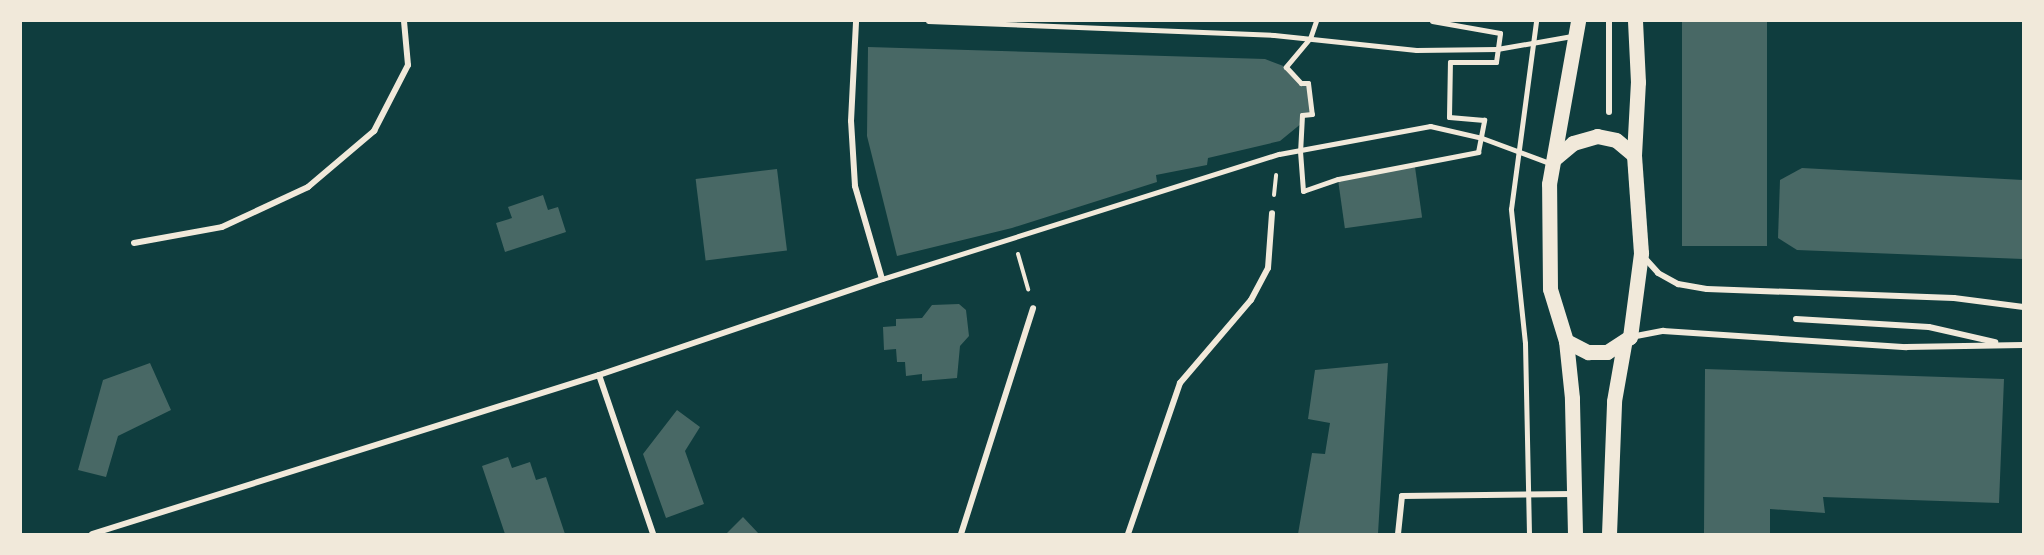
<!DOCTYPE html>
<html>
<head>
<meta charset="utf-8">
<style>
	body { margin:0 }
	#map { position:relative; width:2044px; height:555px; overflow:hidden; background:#0f3d3e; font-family:Arial,sans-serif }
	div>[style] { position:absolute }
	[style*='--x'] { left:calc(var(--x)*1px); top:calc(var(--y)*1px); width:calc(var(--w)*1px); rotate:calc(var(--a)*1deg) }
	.building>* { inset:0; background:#486865; transform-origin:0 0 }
	.path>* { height:4px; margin:-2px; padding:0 2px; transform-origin:2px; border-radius:2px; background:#f1e9da }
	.pedestrian>* { height:5px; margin:-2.5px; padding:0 2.5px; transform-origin:2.5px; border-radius:2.5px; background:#f1e9da }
	.minor>* { height:6px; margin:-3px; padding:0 3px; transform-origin:3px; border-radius:3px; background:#f1e9da }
	.primary>* { height:15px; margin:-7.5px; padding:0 7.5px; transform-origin:7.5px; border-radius:7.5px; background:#f1e9da }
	span { translate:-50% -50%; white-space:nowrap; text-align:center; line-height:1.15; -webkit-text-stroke:5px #f1e9da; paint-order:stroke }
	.frame { position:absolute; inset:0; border:22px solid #f1e9da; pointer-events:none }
</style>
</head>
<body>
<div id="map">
	<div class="building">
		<i style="left:1682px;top:21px;width:85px;height:225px"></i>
		<i style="clip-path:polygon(868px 47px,1265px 59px,1286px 67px,1301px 83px,1308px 83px,1312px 114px,1302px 115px,1302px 123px,1280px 141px,1208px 158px,1207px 165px,1156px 175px,1157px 182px,1012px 228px,897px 256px,867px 136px)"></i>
		<i style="left:1415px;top:167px;width:51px;height:78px;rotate:82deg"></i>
		<i style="clip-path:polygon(1802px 168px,2023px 180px,2023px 259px,1797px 250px,1778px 238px,1780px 180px)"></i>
		<i style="left:777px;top:169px;width:82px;height:82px;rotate:83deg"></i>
		<i style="clip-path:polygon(543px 195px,548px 210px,558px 207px,566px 232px,505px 252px,496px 223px,512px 218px,508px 207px)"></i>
		<i style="clip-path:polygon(959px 304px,966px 310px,969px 336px,960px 346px,957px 378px,922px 381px,922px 374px,906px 376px,905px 362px,897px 362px,896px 349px,884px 350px,883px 327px,896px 326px,896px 319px,922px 318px,932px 305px)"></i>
		<i style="clip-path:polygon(150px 363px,171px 410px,118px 436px,106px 477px,78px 470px,103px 380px)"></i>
		<i style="clip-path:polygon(1388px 363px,1378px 534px,1298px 534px,1312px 453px,1325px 454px,1330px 423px,1308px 419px,1315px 370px)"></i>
		<i style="clip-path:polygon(1705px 369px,2004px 379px,1999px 503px,1823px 497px,1825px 513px,1770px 509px,1770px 534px,1704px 534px)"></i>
		<i style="clip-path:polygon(677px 410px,700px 427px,685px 451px,704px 504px,666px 518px,643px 454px)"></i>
		<i style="clip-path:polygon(508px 457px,512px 468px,530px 462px,536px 480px,546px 477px,565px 534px,505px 534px,482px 466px)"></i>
		<i style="clip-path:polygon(743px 517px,759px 534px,726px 534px)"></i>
	</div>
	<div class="path">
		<i style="--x:1274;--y:195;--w:20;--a:-84"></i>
		<i style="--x:1018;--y:254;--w:37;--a:74"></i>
	</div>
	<div class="pedestrian">
		<i style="--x:928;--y:21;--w:346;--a:2.3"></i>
		<i style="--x:1274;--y:35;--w:143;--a:6"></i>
		<i style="--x:1416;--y:50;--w:81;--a:-0.7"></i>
		<i style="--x:1497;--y:49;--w:76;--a:-9.8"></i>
		<i style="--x:1316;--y:21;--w:18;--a:109"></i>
		<i style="--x:1310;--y:38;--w:38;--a:130"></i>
		<i style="--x:1286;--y:67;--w:22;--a:47"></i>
		<i style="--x:1301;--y:83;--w:7;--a:0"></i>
		<i style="--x:1308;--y:83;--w:31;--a:83"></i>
		<i style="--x:1312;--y:114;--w:10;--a:174"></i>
		<i style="--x:1302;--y:115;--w:36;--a:93"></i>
		<i style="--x:1300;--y:151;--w:40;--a:85.7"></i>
		<i style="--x:1303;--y:191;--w:37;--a:-19"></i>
		<i style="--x:1338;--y:179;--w:143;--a:-10.9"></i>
		<i style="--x:1478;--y:152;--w:33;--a:-79"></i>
		<i style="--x:1484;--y:120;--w:35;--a:-175"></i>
		<i style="--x:1449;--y:117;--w:55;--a:-89"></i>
		<i style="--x:1450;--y:62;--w:46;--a:0"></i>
		<i style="--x:1496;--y:62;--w:29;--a:-82"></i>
		<i style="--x:1500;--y:33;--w:69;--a:-170"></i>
		<i style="--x:882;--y:279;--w:416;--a:-17.5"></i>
		<i style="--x:1279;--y:154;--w:154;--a:-10.5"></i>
		<i style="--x:1430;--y:126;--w:53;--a:13"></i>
		<i style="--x:1482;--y:138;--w:75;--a:20.4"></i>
		<i style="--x:1529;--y:534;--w:191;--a:-91.2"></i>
		<i style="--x:1525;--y:343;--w:135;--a:-96"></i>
		<i style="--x:1511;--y:209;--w:190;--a:-82.4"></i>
	</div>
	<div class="minor">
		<i style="--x:1609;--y:21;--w:91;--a:90"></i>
		<i style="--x:134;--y:243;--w:89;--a:-10.3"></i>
		<i style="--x:222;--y:227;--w:95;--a:-24.9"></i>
		<i style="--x:308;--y:187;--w:87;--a:-40.3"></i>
		<i style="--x:374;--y:131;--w:74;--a:-62.7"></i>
		<i style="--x:408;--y:65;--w:44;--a:-95.2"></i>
		<i style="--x:1642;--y:255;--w:24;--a:48"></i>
		<i style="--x:1658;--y:273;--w:23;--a:29"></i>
		<i style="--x:1678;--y:284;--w:29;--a:10"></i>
		<i style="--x:1707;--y:289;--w:247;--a:2.1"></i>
		<i style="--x:1954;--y:298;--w:70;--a:7.4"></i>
		<i style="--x:1796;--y:319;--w:133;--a:3.4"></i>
		<i style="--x:1929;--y:327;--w:68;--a:12.8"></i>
		<i style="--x:1631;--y:337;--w:33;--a:-11"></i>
		<i style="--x:1663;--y:331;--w:244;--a:3.8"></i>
		<i style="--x:1906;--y:347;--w:117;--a:-1"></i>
		<i style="--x:599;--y:375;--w:168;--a:71.2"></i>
		<i style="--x:92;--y:534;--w:531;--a:-17.41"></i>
		<i style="--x:599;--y:375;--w:299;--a:-18.7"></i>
		<i style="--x:882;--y:279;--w:97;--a:-106.2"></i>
		<i style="--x:855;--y:186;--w:65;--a:-93.5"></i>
		<i style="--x:851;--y:121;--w:100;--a:-87.1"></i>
		<i style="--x:961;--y:534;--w:237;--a:-72.3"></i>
		<i style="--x:1128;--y:534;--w:160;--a:-71"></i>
		<i style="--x:1180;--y:383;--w:109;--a:-49.5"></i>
		<i style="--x:1251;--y:300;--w:36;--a:-62"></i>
		<i style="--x:1268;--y:268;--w:55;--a:-85.8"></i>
		<i style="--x:1398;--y:534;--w:38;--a:-84"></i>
		<i style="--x:1402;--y:496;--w:172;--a:-0.7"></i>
	</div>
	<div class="primary">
		<i style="--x:1554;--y:159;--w:25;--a:-40"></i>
		<i style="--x:1573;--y:143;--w:25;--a:-16"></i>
		<i style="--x:1597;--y:136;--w:19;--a:12"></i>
		<i style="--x:1616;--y:140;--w:23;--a:40"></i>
		<i style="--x:1566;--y:341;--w:25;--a:27"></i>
		<i style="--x:1588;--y:352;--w:19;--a:0"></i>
		<i style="--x:1607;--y:352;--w:27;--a:-33"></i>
		<i style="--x:1630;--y:337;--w:85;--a:-82.5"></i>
		<i style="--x:1641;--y:253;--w:98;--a:-94.1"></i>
		<i style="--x:1634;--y:155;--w:73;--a:-86.9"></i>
		<i style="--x:1638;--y:82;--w:61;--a:-92.8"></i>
		<i style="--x:1575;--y:534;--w:136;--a:-91.3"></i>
		<i style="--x:1572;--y:398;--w:57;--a:-96"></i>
		<i style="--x:1566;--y:341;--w:54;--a:-107.1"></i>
		<i style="--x:1550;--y:289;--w:105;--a:-90.5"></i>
		<i style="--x:1549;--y:184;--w:166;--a:-79.9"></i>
		<i style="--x:1609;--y:534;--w:133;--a:-87.8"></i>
		<i style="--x:1614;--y:401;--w:58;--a:-80"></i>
	</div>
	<div class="frame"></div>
</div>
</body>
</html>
